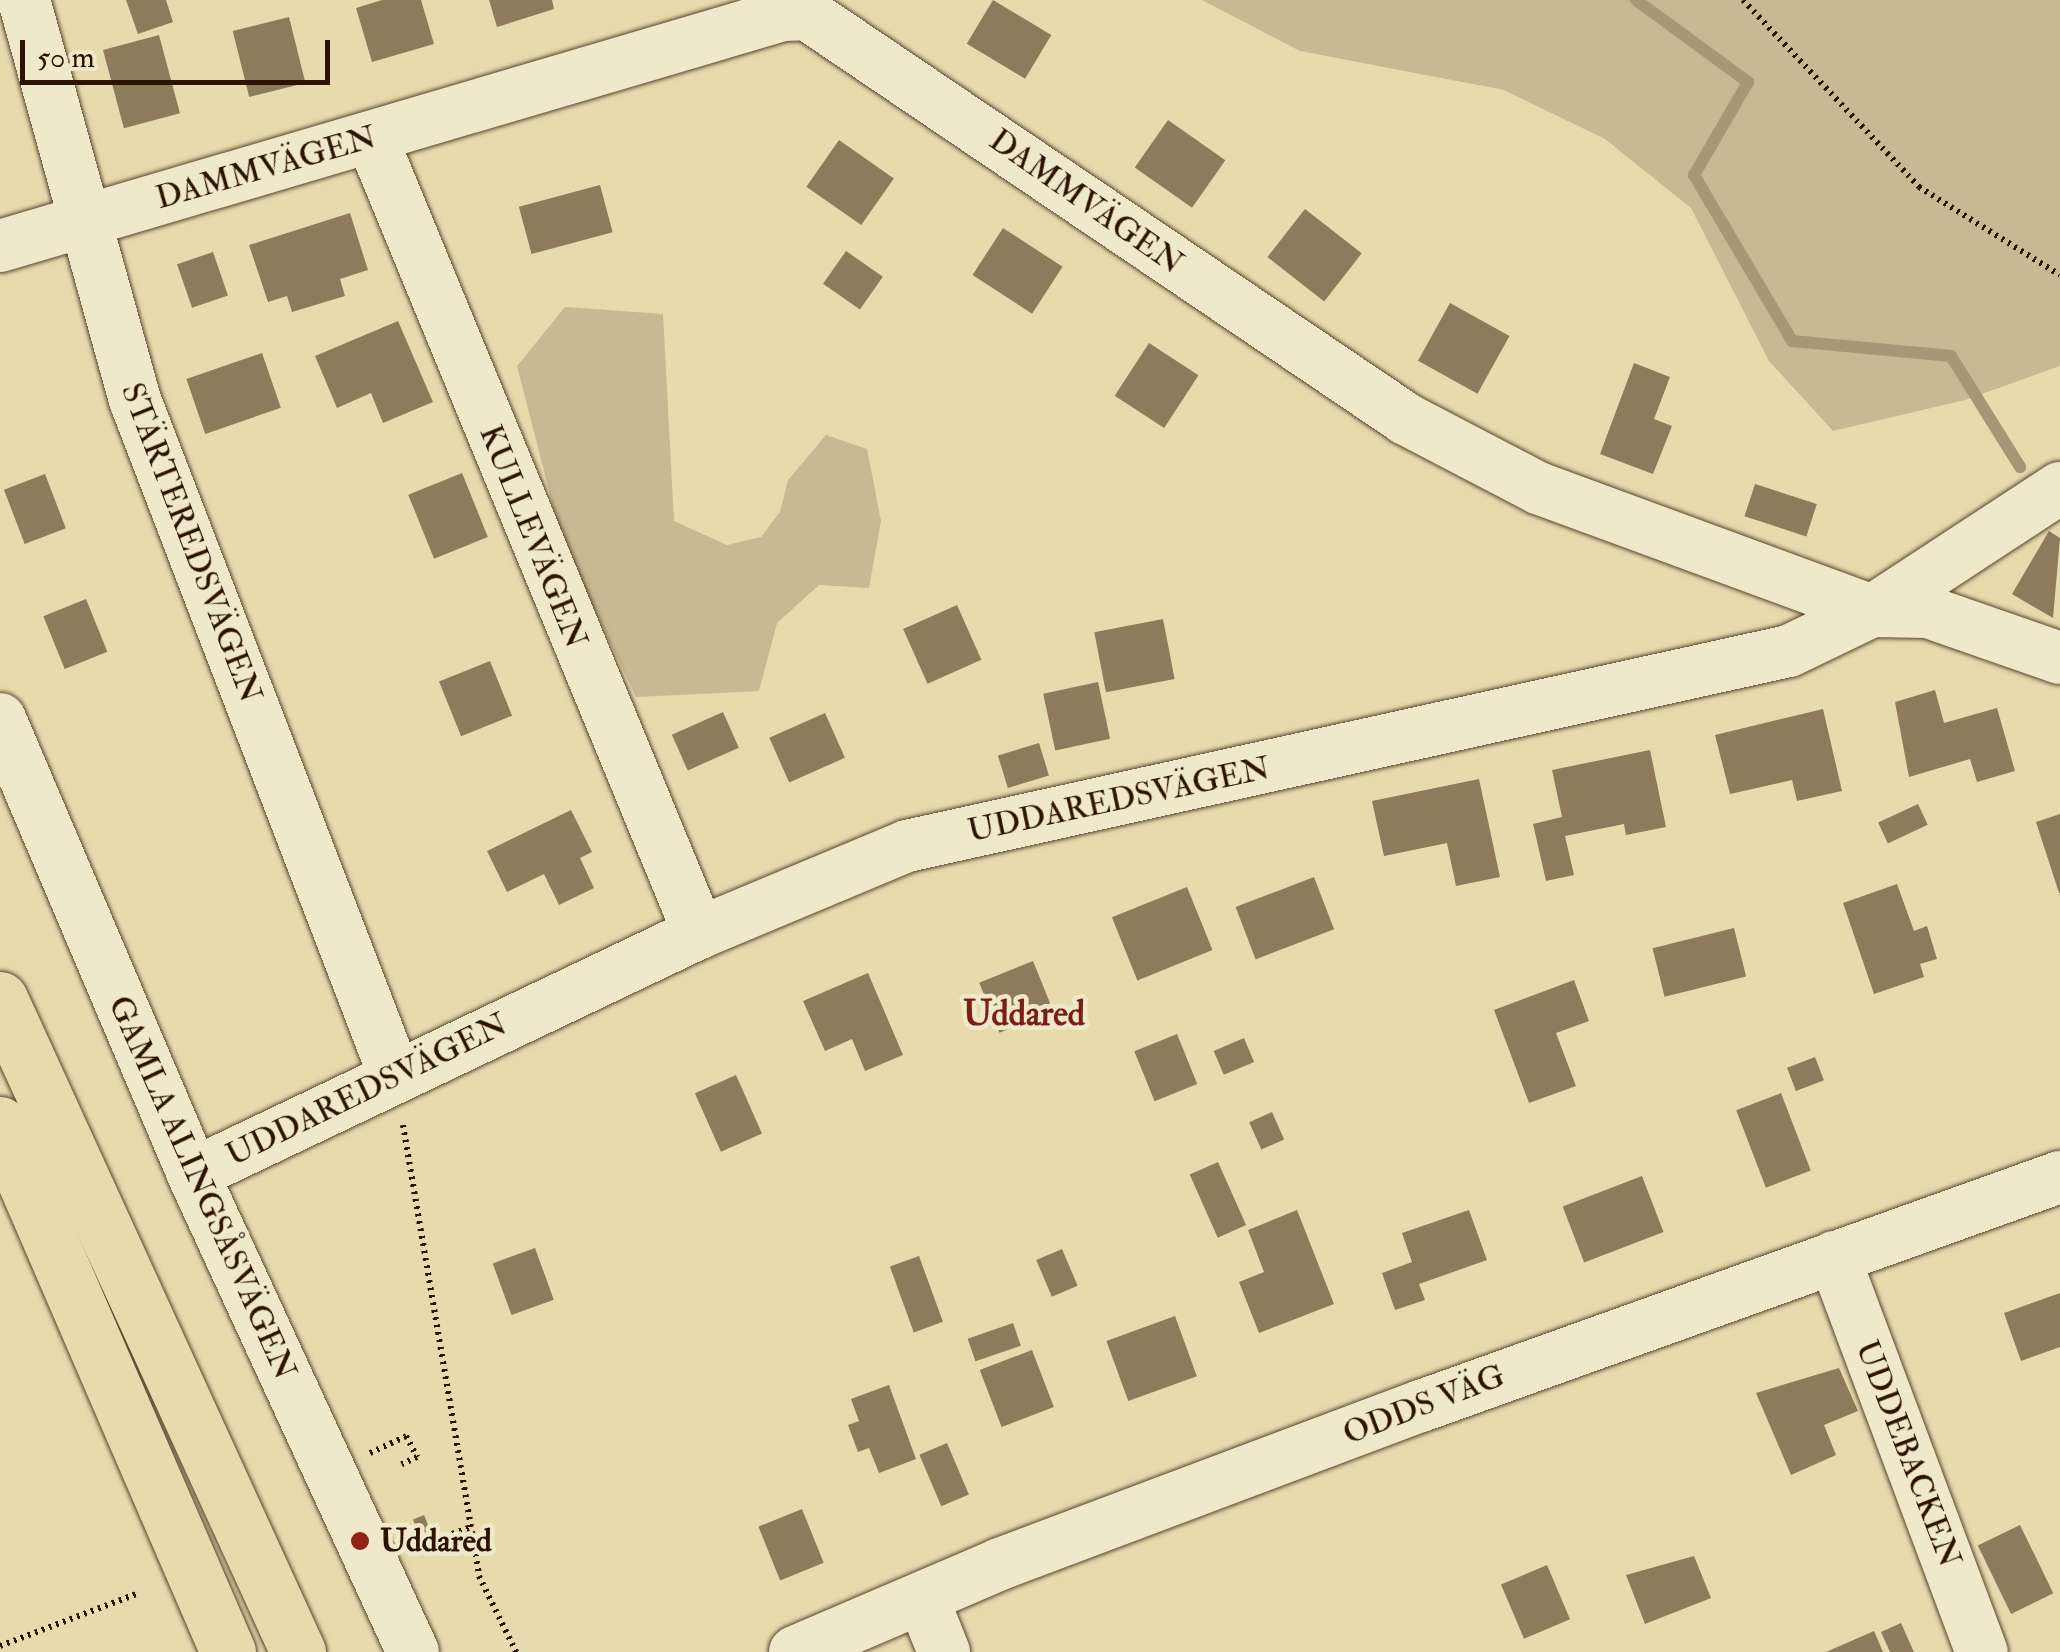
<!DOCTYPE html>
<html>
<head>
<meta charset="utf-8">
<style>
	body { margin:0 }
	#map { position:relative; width:2060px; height:1652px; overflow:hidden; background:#e7dbae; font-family:"IM FELL Double Pica",serif }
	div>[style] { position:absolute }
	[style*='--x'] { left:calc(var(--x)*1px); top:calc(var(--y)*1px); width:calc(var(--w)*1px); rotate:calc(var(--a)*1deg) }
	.green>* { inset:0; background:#c7b991 }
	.stream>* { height:12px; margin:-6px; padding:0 6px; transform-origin:6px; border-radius:6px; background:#a79774 }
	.building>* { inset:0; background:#8d7b5b; transform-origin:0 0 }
	.path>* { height:6px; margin-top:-3px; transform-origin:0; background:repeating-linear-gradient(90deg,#2b1202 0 2.5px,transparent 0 7.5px) }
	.roads { filter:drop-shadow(0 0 2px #5a442d) drop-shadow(0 0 2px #5a442d) }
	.minor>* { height:52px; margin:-26px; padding:0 26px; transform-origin:26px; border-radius:26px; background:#efe8ca }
	.highway>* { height:55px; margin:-27.5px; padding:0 27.5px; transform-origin:27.5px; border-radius:27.5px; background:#e7dbae }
	.dots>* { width:28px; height:28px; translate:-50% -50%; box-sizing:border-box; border:5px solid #efe8ca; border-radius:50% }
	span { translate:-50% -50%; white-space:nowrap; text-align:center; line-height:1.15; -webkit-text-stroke:9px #efe8ca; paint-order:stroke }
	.street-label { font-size:32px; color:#2b1202 }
	.poi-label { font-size:32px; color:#2b1202; font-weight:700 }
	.left { translate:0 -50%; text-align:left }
	.neighbourhood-label { font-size:35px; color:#7a1f14; font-weight:700 }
	.scale { position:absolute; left:20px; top:40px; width:310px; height:45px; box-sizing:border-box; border:5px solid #2b1202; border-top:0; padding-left:12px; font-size:30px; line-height:35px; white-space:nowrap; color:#2b1202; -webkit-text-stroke:8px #efe8ca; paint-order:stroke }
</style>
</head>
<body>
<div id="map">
	<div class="green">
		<i style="clip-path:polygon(1202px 0,2060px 0,2060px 366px,1965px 400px,1833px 431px,1769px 361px,1691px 208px,1605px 139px,1504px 90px,1300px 51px)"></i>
		<i style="clip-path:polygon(565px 307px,663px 314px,674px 521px,727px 545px,761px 537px,780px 512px,788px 480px,826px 435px,867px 449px,881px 521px,869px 588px,819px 585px,777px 623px,759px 691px,636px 697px,562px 541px,517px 366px)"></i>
	</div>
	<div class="stream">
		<i style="--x:1636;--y:0;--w:139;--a:36.2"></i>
		<i style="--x:1748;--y:82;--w:108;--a:120.1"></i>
		<i style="--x:1694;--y:175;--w:193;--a:59.4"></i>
		<i style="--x:1792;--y:341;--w:160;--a:5.4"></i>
		<i style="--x:1951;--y:356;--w:131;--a:58.1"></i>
	</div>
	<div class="building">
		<i style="clip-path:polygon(126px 0,166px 0,173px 22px,138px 34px)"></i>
		<i style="clip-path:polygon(382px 0,421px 0,434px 44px,372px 62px,356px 8px)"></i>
		<i style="clip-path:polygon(489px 0,552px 0,554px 9px,497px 27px)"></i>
		<i style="left:993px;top:0;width:68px;height:51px;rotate:31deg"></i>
		<i style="left:289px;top:17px;width:68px;height:58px;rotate:76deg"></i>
		<i style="left:159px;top:35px;width:81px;height:58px;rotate:75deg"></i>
		<i style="left:1168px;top:120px;width:70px;height:58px;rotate:35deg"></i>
		<i style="left:839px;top:140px;width:67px;height:57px;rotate:35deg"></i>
		<i style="left:600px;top:185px;width:49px;height:84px;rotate:75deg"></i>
		<i style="left:1305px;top:209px;width:72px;height:61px;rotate:38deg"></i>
		<i style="clip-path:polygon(350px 213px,368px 270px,340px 279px,345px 296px,292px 312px,287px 296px,268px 302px,249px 245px)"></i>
		<i style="left:1003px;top:228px;width:71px;height:56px;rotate:33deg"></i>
		<i style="left:846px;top:251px;width:45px;height:40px;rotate:35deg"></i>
		<i style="left:213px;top:252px;width:46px;height:38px;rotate:71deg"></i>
		<i style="left:1450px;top:303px;width:68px;height:66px;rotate:29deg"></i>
		<i style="clip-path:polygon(398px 321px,433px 402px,383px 423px,371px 393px,337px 408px,315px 356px)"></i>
		<i style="left:1149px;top:343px;width:59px;height:63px;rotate:33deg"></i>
		<i style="left:262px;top:353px;width:58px;height:80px;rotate:71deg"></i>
		<i style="clip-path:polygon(1634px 363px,1670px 377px,1654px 419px,1672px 426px,1653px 474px,1600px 454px)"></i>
		<i style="left:462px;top:473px;width:69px;height:58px;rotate:68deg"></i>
		<i style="left:45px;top:474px;width:58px;height:44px;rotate:69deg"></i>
		<i style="left:1755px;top:484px;width:65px;height:34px;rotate:18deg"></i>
		<i style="clip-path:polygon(2049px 531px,2060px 538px,2053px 618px,2012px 594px)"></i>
		<i style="left:86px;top:599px;width:57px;height:46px;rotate:68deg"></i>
		<i style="left:957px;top:605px;width:60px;height:59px;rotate:66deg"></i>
		<i style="left:1163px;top:619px;width:61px;height:70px;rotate:79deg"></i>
		<i style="left:490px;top:661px;width:59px;height:55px;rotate:68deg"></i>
		<i style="left:1098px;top:682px;width:58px;height:56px;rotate:78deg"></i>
		<i style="clip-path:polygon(1935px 690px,1944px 723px,1997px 708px,2015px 771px,1977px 782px,1970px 759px,1909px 777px,1895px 702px)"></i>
		<i style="clip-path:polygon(1823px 709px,1842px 791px,1797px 801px,1792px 780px,1730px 794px,1715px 735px)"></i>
		<i style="left:723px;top:712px;width:39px;height:56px;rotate:66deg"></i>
		<i style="left:825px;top:713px;width:49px;height:61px;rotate:66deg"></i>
		<i style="left:1039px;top:743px;width:34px;height:43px;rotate:73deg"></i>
		<i style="clip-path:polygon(1650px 750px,1666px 827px,1626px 835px,1624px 824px,1565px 836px,1574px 875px,1546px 881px,1533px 824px,1562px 817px,1552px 770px)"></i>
		<i style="clip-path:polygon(1479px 779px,1500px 877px,1456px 886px,1447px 843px,1384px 856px,1372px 801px)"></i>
		<i style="left:1918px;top:804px;width:23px;height:44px;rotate:65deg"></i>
		<i style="clip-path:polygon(571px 810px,592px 852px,580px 858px,594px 888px,559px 905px,544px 874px,507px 892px,487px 851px)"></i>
		<i style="clip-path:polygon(2060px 814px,2060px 893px,2059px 893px,2036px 822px)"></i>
		<i style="left:1314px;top:877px;width:56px;height:84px;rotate:69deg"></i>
		<i style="clip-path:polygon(1897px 884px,1914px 931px,1927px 926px,1937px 959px,1920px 964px,1924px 977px,1874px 994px,1843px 903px)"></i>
		<i style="left:1187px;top:887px;width:68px;height:81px;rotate:68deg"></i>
		<i style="left:1734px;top:928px;width:50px;height:84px;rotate:76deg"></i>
		<i style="left:1033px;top:961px;width:54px;height:58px;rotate:68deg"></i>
		<i style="clip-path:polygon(868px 973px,903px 1055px,865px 1071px,852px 1039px,825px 1051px,803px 1001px)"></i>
		<i style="clip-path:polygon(1574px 980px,1589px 1021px,1556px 1033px,1576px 1086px,1529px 1103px,1494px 1010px)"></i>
		<i style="left:1177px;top:1034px;width:54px;height:46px;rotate:68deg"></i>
		<i style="left:1244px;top:1038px;width:26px;height:33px;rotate:67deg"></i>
		<i style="left:1815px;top:1057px;width:25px;height:30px;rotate:69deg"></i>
		<i style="left:736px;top:1075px;width:64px;height:45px;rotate:66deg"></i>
		<i style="left:1781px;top:1093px;width:83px;height:48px;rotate:69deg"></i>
		<i style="left:1272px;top:1112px;width:30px;height:25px;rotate:66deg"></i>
		<i style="left:1218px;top:1162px;width:69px;height:31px;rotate:66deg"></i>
		<i style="left:1642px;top:1176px;width:60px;height:85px;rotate:69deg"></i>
		<i style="clip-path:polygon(1297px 1210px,1334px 1304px,1259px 1333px,1239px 1282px,1264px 1272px,1248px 1230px)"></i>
		<i style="clip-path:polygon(1469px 1210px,1487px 1260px,1419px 1284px,1425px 1300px,1395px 1310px,1382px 1273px,1412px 1262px,1402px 1233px)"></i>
		<i style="left:535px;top:1248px;width:55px;height:45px;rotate:70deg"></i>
		<i style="left:1062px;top:1249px;width:40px;height:28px;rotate:67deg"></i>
		<i style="left:919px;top:1256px;width:70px;height:31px;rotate:70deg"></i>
		<i style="clip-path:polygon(2060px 1293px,2060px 1347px,2021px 1361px,2004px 1313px)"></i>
		<i style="left:1175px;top:1316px;width:64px;height:73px;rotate:70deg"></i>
		<i style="left:1013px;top:1323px;width:24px;height:48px;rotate:71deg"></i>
		<i style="left:1032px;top:1350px;width:61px;height:56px;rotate:69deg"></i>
		<i style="clip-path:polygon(1839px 1368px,1858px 1411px,1824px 1425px,1836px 1455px,1791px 1475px,1756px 1393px)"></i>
		<i style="clip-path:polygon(889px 1385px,916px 1459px,879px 1473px,869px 1448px,858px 1452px,848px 1425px,859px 1421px,851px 1399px)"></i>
		<i style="left:947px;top:1443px;width:56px;height:30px;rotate:67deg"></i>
		<i style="left:802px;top:1509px;width:58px;height:47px;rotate:68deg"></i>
		<i style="left:424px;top:1515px;width:24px;height:12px;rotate:68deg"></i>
		<i style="left:2020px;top:1525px;width:76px;height:47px;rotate:64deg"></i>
		<i style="clip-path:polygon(1694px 1556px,1711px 1598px,1645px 1624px,1626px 1575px)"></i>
		<i style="left:1547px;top:1565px;width:59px;height:50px;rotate:67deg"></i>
		<i style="clip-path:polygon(1901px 1623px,1914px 1652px,1890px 1652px,1881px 1632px)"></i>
		<i style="clip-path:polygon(1874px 1631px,1883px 1652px,1826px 1652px)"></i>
	</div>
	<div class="path">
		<i style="--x:1743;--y:0;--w:257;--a:46.7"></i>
		<i style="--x:1919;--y:187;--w:166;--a:32"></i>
		<i style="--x:403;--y:1125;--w:457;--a:80.4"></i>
		<i style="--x:479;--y:1576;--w:85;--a:64"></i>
		<i style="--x:370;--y:1453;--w:40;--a:-25"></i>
		<i style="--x:406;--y:1436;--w:24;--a:62"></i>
		<i style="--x:417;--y:1457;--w:17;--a:155"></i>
		<i style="--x:417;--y:1547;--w:58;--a:-20.3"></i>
		<i style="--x:0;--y:1646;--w:149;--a:-20.9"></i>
	</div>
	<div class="roads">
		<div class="minor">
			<i style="--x:24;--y:0;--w:415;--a:74.5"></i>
			<i style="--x:135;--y:400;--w:722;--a:68.98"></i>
			<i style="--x:372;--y:139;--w:859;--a:67.62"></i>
			<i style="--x:0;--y:246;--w:816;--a:-16.44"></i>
			<i style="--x:783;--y:15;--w:24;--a:-2"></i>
			<i style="--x:807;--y:14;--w:723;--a:34.06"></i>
			<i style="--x:1406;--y:419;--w:149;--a:27.6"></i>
			<i style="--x:1538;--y:488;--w:356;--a:20.2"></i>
			<i style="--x:1872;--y:611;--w:56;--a:1"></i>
			<i style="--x:1928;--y:612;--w:140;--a:19.2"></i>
			<i style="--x:0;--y:719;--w:494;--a:67"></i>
			<i style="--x:193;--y:1174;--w:526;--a:65.29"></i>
			<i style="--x:193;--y:1174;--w:560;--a:-25.47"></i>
			<i style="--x:699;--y:933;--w:225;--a:-22.7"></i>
			<i style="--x:907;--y:846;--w:903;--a:-12.47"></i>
			<i style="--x:1789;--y:651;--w:92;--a:-25.7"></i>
			<i style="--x:1872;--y:611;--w:225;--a:-33.2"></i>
			<i style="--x:1834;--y:1257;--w:422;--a:69.5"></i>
			<i style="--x:924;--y:1602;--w:54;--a:68.2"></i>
			<i style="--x:795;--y:1652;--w:223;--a:-23.2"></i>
			<i style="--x:1000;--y:1564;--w:450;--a:-20.6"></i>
			<i style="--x:1421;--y:1406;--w:679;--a:-19.72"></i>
		</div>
		<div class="highway">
			<i style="--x:0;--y:999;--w:718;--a:65.47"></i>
			<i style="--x:0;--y:1124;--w:575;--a:66.64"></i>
		</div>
	</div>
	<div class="dots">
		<i style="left:360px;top:1541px;background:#8f2418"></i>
	</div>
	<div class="street-label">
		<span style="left:266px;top:168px;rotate:-16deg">DAMMVÄGEN</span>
		<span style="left:1086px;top:202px;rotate:35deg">DAMMVÄGEN</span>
		<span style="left:533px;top:537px;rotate:68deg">KULLEVÄGEN</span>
		<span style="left:191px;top:543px;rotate:69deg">STÄRTEREDSVÄGEN</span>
		<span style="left:1119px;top:800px;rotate:-12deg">UDDAREDSVÄGEN</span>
		<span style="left:367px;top:1090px;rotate:-26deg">UDDAREDSVÄGEN</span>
		<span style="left:202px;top:1188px;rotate:66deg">GAMLA ALINGSÅSVÄGEN</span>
		<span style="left:1424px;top:1405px;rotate:-21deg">ODDS VÄG</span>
		<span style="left:1908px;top:1454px;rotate:69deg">UDDEBACKEN</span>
	</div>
	<div class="poi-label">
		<span class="left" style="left:380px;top:1541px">Uddared</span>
	</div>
	<div class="neighbourhood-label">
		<span style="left:1024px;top:1014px">Uddared</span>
	</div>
	<div class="scale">50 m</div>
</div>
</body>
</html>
